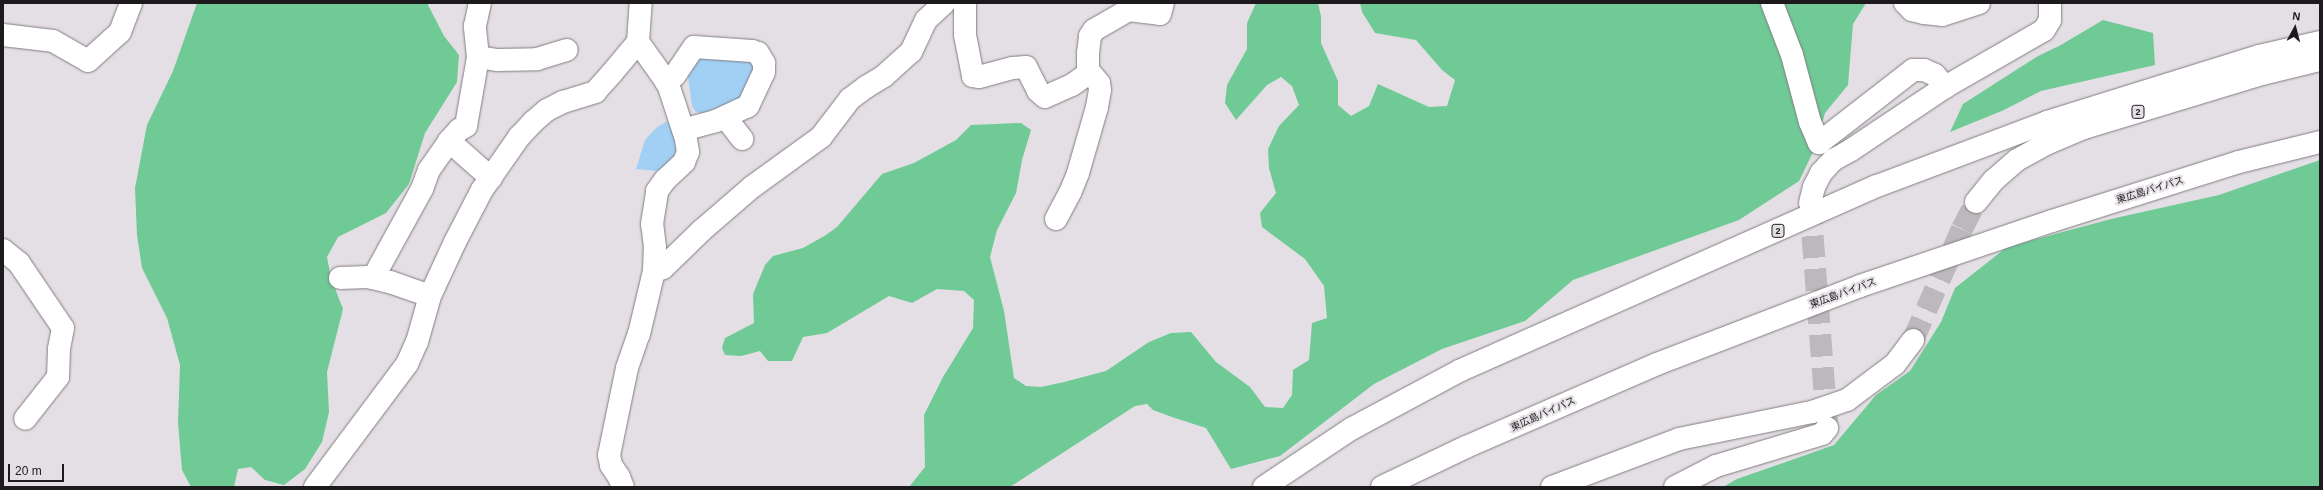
<!DOCTYPE html>
<html>
<head>
<meta charset="utf-8">
<style>
	body { margin:0 }
	#map { position:relative; width:2323px; height:490px; overflow:hidden; background:#e4dfe4; font-family:Arial,"Noto Sans JP",sans-serif }
	div>[style] { position:absolute }
	[style*='--x'] { left:calc(var(--x)*1px); top:calc(var(--y)*1px); width:calc(var(--w)*1px); rotate:calc(var(--a)*1deg) }
	.forest>* { inset:0; background:#6fca96 }
	.water>* { inset:0; background:#a2d0f4 }
	.minor-tunnel>* { height:22px; margin-top:-11px; transform-origin:0; background:repeating-linear-gradient(90deg,#bcb8bc 0 22px,transparent 0 33px) }
	.highway-tunnel>* { height:22px; margin-top:-11px; transform-origin:0; background:repeating-linear-gradient(90deg,#bcb8bc 0 22px,transparent 0 33px) }
	.roads { filter:drop-shadow(0 0 1px #817c81) drop-shadow(0 0 1px #817c81) }
	.minor>* { height:22px; margin:-11px; padding:0 11px; transform-origin:11px; border-radius:11px; background:#fff }
	.highway>* { height:22px; margin:-11px; padding:0 11px; transform-origin:11px; border-radius:11px; background:#fff }
	span { translate:-50% -50%; white-space:nowrap; text-align:center; line-height:1.15; -webkit-text-stroke:4px #e4dfe4; paint-order:stroke }
	.shield-label span { padding:1px 3px; background:#e4dfe4; border:1px solid; border-radius:3px; -webkit-text-stroke-width:0 }
	.shield-label { font-size:9px; color:#1c1a1c; font-weight:700 }
	.street-label { font-size:10px; color:#1c1a1c }
	.frame { position:absolute; inset:0; border:4px solid #1c1a1c; pointer-events:none }
	.north { position:absolute; left:2275px; top:8px; width:40px; height:40px; -webkit-text-stroke:3px #e4dfe4; paint-order:stroke; rotate:7deg; font-size:11px; font-weight:700; line-height:16px; text-align:center; color:#1c1a1c }
	.north::after { content:''; display:block; margin:auto; width:14px; height:18px; background:#1c1a1c; clip-path:polygon(50% 0,100% 100%,50% 72%,0 100%) }
	.scale { position:absolute; left:8px; top:464px; width:56px; height:18px; box-sizing:border-box; border:2px solid #1c1a1c; border-top:0; padding-left:5px; font-size:12px; line-height:14px; white-space:nowrap; color:#1c1a1c; -webkit-text-stroke:3px #e4dfe4; paint-order:stroke }
</style>
</head>
<body>
<div id="map">
	<div class="forest">
		<i style="clip-path:polygon(197px 3px,427px 3px,444px 36px,459px 55px,457px 82px,425px 133px,409px 184px,386px 213px,338px 237px,327px 257px,331px 278px,343px 309px,327px 372px,329px 412px,322px 442px,305px 469px,284px 485px,265px 480px,251px 467px,238px 469px,234px 487px,191px 487px,182px 470px,178px 423px,180px 365px,167px 318px,142px 268px,137px 235px,135px 188px,147px 125px,173px 71px)"></i>
		<i style="clip-path:polygon(1256px 3px,1318px 3px,1321px 16px,1321px 43px,1338px 81px,1338px 105px,1351px 116px,1369px 106px,1378px 84px,1429px 107px,1447px 106px,1455px 80px,1442px 70px,1416px 40px,1375px 33px,1362px 12px,1360px 3px,1866px 3px,1853px 24px,1848px 85px,1825px 113px,1815px 148px,1799px 181px,1739px 220px,1573px 280px,1525px 321px,1442px 349px,1374px 384px,1280px 456px,1231px 469px,1206px 428px,1172px 417px,1153px 410px,1147px 404px,1135px 406px,1010px 487px,909px 487px,925px 467px,924px 415px,943px 377px,973px 328px,974px 300px,964px 291px,937px 289px,912px 303px,889px 296px,827px 333px,803px 337px,792px 361px,768px 361px,760px 351px,741px 356px,725px 355px,722px 348px,725px 338px,754px 323px,753px 294px,765px 265px,773px 256px,803px 248px,826px 235px,837px 227px,882px 174px,914px 163px,956px 140px,971px 125px,1021px 123px,1031px 130px,1022px 160px,1016px 193px,997px 230px,990px 257px,1004px 311px,1014px 378px,1026px 386px,1041px 387px,1064px 382px,1106px 371px,1149px 342px,1171px 333px,1191px 332px,1216px 362px,1250px 387px,1265px 407px,1283px 408px,1292px 395px,1293px 370px,1309px 360px,1312px 323px,1327px 318px,1324px 286px,1305px 259px,1262px 227px,1260px 213px,1276px 193px,1269px 168px,1268px 149px,1279px 126px,1299px 105px,1292px 86px,1281px 77px,1267px 85px,1236px 120px,1225px 103px,1227px 85px,1247px 49px,1247px 23px)"></i>
		<i style="clip-path:polygon(2103px 20px,2153px 33px,2155px 65px,2041px 91px,2004px 110px,1950px 132px,1963px 104px,2038px 56px,2059px 46px)"></i>
		<i style="clip-path:polygon(2320px 160px,2320px 487px,1723px 487px,1737px 479px,1834px 445px,1876px 395px,1910px 371px,1941px 322px,1955px 288px,2007px 247px,2111px 219px,2219px 195px)"></i>
	</div>
	<div class="water">
		<i style="clip-path:polygon(695px 56px,749px 61px,758px 66px,742px 98px,704px 113px,696px 112px,692px 106px,688px 76px)"></i>
		<i style="clip-path:polygon(667px 121px,668px 124px,673px 124px,677px 148px,673px 158px,657px 171px,636px 169px,645px 140px,656px 128px)"></i>
	</div>
	<div class="minor-tunnel">
		<i style="--x:1810;--y:203;--w:224;--a:85.6"></i>
	</div>
	<div class="highway-tunnel">
		<i style="--x:1913;--y:340;--w:121;--a:-66.2"></i>
		<i style="--x:1962;--y:229;--w:30;--a:-63"></i>
	</div>
	<div class="roads">
		<div class="minor">
			<i style="--x:965;--y:3;--w:32;--a:90"></i>
			<i style="--x:965;--y:35;--w:42;--a:79"></i>
			<i style="--x:973;--y:76;--w:6;--a:9"></i>
			<i style="--x:979;--y:77;--w:35;--a:-15"></i>
			<i style="--x:1013;--y:68;--w:13;--a:-4"></i>
			<i style="--x:1026;--y:67;--w:27;--a:63"></i>
			<i style="--x:1038;--y:91;--w:9;--a:41"></i>
			<i style="--x:1045;--y:97;--w:30;--a:-24"></i>
			<i style="--x:1072;--y:85;--w:19;--a:-35"></i>
			<i style="--x:1088;--y:74;--w:21;--a:-90"></i>
			<i style="--x:1088;--y:53;--w:17;--a:-83"></i>
			<i style="--x:1090;--y:36;--w:7;--a:-56"></i>
			<i style="--x:1094;--y:30;--w:39;--a:-30"></i>
			<i style="--x:1128;--y:10;--w:32;--a:7"></i>
			<i style="--x:1160;--y:14;--w:11;--a:-75"></i>
			<i style="--x:1772;--y:3;--w:56;--a:69"></i>
			<i style="--x:1792;--y:55;--w:69;--a:75"></i>
			<i style="--x:1810;--y:122;--w:23;--a:67"></i>
			<i style="--x:1819;--y:143;--w:119;--a:-37.8"></i>
			<i style="--x:1913;--y:70;--w:11;--a:0"></i>
			<i style="--x:1924;--y:70;--w:12;--a:24"></i>
			<i style="--x:1935;--y:75;--w:16;--a:50"></i>
			<i style="--x:1905;--y:3;--w:10;--a:45"></i>
			<i style="--x:1912;--y:10;--w:12;--a:14"></i>
			<i style="--x:1924;--y:13;--w:18;--a:6"></i>
			<i style="--x:1942;--y:15;--w:39;--a:-18"></i>
			<i style="--x:3;--y:35;--w:50;--a:6.8"></i>
			<i style="--x:53;--y:41;--w:40;--a:29.7"></i>
			<i style="--x:88;--y:61;--w:43;--a:-42.2"></i>
			<i style="--x:120;--y:32;--w:31;--a:-69"></i>
			<i style="--x:478;--y:57;--w:20;--a:9"></i>
			<i style="--x:498;--y:60;--w:39;--a:-1"></i>
			<i style="--x:537;--y:59;--w:31;--a:-17"></i>
			<i style="--x:666;--y:82;--w:11;--a:-38"></i>
			<i style="--x:675;--y:75;--w:34;--a:-56"></i>
			<i style="--x:694;--y:47;--w:58;--a:3.9"></i>
			<i style="--x:752;--y:51;--w:6;--a:18"></i>
			<i style="--x:758;--y:53;--w:12;--a:59"></i>
			<i style="--x:764;--y:63;--w:9;--a:90"></i>
			<i style="--x:764;--y:72;--w:38;--a:115"></i>
			<i style="--x:748;--y:106;--w:35;--a:155"></i>
			<i style="--x:716;--y:121;--w:34;--a:165"></i>
			<i style="--x:725;--y:117;--w:28;--a:52"></i>
			<i style="--x:449;--y:141;--w:56;--a:41.4"></i>
			<i style="--x:1810;--y:203;--w:16;--a:-76"></i>
			<i style="--x:1814;--y:187;--w:16;--a:-63"></i>
			<i style="--x:1821;--y:173;--w:18;--a:-47"></i>
			<i style="--x:1833;--y:160;--w:21;--a:-29"></i>
			<i style="--x:1851;--y:150;--w:113;--a:-33.8"></i>
			<i style="--x:1945;--y:87;--w:114;--a:-29.9"></i>
			<i style="--x:2044;--y:30;--w:12;--a:-59"></i>
			<i style="--x:2050;--y:20;--w:17;--a:-90"></i>
			<i style="--x:1056;--y:219;--w:30;--a:-62"></i>
			<i style="--x:1070;--y:193;--w:22;--a:-68"></i>
			<i style="--x:1078;--y:173;--w:69;--a:-73.9"></i>
			<i style="--x:1097;--y:107;--w:17;--a:-80"></i>
			<i style="--x:1100;--y:90;--w:7;--a:-98"></i>
			<i style="--x:1099;--y:83;--w:17;--a:-130"></i>
			<i style="--x:3;--y:250;--w:21;--a:39"></i>
			<i style="--x:19;--y:263;--w:78;--a:55.9"></i>
			<i style="--x:63;--y:328;--w:21;--a:101"></i>
			<i style="--x:59;--y:349;--w:28;--a:92"></i>
			<i style="--x:58;--y:377;--w:53;--a:128.2"></i>
			<i style="--x:654;--y:271;--w:9;--a:-18"></i>
			<i style="--x:663;--y:268;--w:53;--a:-44.2"></i>
			<i style="--x:701;--y:231;--w:67;--a:-40.8"></i>
			<i style="--x:752;--y:187;--w:85;--a:-35.9"></i>
			<i style="--x:821;--y:137;--w:48;--a:-52.7"></i>
			<i style="--x:850;--y:99;--w:20;--a:-37"></i>
			<i style="--x:866;--y:87;--w:21;--a:-31"></i>
			<i style="--x:884;--y:76;--w:36;--a:-42"></i>
			<i style="--x:911;--y:52;--w:35;--a:-65"></i>
			<i style="--x:926;--y:20;--w:25;--a:-43"></i>
			<i style="--x:340;--y:278;--w:28;--a:-2"></i>
			<i style="--x:368;--y:277;--w:23;--a:13"></i>
			<i style="--x:390;--y:282;--w:42;--a:19.3"></i>
			<i style="--x:373;--y:278;--w:102;--a:-61.2"></i>
			<i style="--x:422;--y:189;--w:20;--a:-70"></i>
			<i style="--x:429;--y:170;--w:35;--a:-55"></i>
			<i style="--x:449;--y:141;--w:15;--a:-48"></i>
			<i style="--x:459;--y:130;--w:8;--a:-30"></i>
			<i style="--x:466;--y:126;--w:70;--a:-80.1"></i>
			<i style="--x:478;--y:57;--w:31;--a:-96"></i>
			<i style="--x:475;--y:26;--w:24;--a:-78"></i>
			<i style="--x:315;--y:487;--w:154;--a:-53.2"></i>
			<i style="--x:407;--y:364;--w:24;--a:-66"></i>
			<i style="--x:417;--y:342;--w:48;--a:-74.2"></i>
			<i style="--x:430;--y:296;--w:60;--a:-65.2"></i>
			<i style="--x:455;--y:242;--w:59;--a:-62.6"></i>
			<i style="--x:482;--y:190;--w:65;--a:-55.1"></i>
			<i style="--x:519;--y:137;--w:21;--a:-47"></i>
			<i style="--x:533;--y:122;--w:18;--a:-41"></i>
			<i style="--x:547;--y:110;--w:18;--a:-27"></i>
			<i style="--x:563;--y:102;--w:34;--a:-17"></i>
			<i style="--x:595;--y:92;--w:25;--a:-48"></i>
			<i style="--x:612;--y:73;--w:40;--a:-50"></i>
			<i style="--x:638;--y:42;--w:39;--a:-86"></i>
			<i style="--x:623;--y:487;--w:11;--a:-112"></i>
			<i style="--x:619;--y:477;--w:14;--a:-124"></i>
			<i style="--x:611;--y:465;--w:10;--a:-101"></i>
			<i style="--x:609;--y:455;--w:89;--a:-78.3"></i>
			<i style="--x:627;--y:368;--w:36;--a:-71"></i>
			<i style="--x:639;--y:334;--w:65;--a:-76.6"></i>
			<i style="--x:654;--y:271;--w:24;--a:-88"></i>
			<i style="--x:655;--y:247;--w:23;--a:-97"></i>
			<i style="--x:652;--y:224;--w:33;--a:-81"></i>
			<i style="--x:657;--y:191;--w:14;--a:-54"></i>
			<i style="--x:665;--y:180;--w:26;--a:-43"></i>
			<i style="--x:684;--y:162;--w:11;--a:-68"></i>
			<i style="--x:688;--y:152;--w:13;--a:-99"></i>
			<i style="--x:686;--y:139;--w:58;--a:-108.1"></i>
			<i style="--x:668;--y:84;--w:52;--a:-125.5"></i>
			<i style="--x:1675;--y:487;--w:46;--a:-27.1"></i>
			<i style="--x:1716;--y:466;--w:111;--a:-16.8"></i>
			<i style="--x:1822;--y:434;--w:8;--a:-50"></i>
		</div>
		<div class="highway">
			<i style="--x:1976;--y:202;--w:28;--a:-51"></i>
			<i style="--x:1994;--y:180;--w:30;--a:-41"></i>
			<i style="--x:2017;--y:160;--w:35;--a:-29"></i>
			<i style="--x:2048;--y:143;--w:39;--a:-23"></i>
			<i style="--x:2084;--y:128;--w:186;--a:-16.9"></i>
			<i style="--x:2262;--y:74;--w:60;--a:-13.6"></i>
			<i style="--x:1264;--y:487;--w:105;--a:-33.7"></i>
			<i style="--x:1351;--y:429;--w:123;--a:-28.2"></i>
			<i style="--x:1459;--y:371;--w:457;--a:-23.9"></i>
			<i style="--x:1877;--y:186;--w:182;--a:-20.6"></i>
			<i style="--x:2047;--y:122;--w:222;--a:-17.3"></i>
			<i style="--x:2259;--y:56;--w:63;--a:-12.9"></i>
			<i style="--x:1382;--y:487;--w:93;--a:-25.5"></i>
			<i style="--x:1466;--y:447;--w:208;--a:-23.5"></i>
			<i style="--x:1657;--y:364;--w:217;--a:-21"></i>
			<i style="--x:1860;--y:286;--w:203;--a:-18.7"></i>
			<i style="--x:2052;--y:221;--w:196;--a:-17.5"></i>
			<i style="--x:2239;--y:162;--w:83;--a:-13.9"></i>
			<i style="--x:1552;--y:487;--w:136;--a:-20.7"></i>
			<i style="--x:1679;--y:439;--w:136;--a:-11.5"></i>
			<i style="--x:1812;--y:412;--w:37;--a:-19"></i>
			<i style="--x:1847;--y:400;--w:60;--a:-36.9"></i>
			<i style="--x:1895;--y:364;--w:30;--a:-53"></i>
		</div>
	</div>
	<div class="shield-label">
		<span style="left:2138px;top:112px">2</span>
		<span style="left:1778px;top:231px">2</span>
	</div>
	<div class="street-label">
		<span style="left:2150px;top:190px;rotate:-17deg">東広島バイパス</span>
		<span style="left:1843px;top:293px;rotate:-20deg">東広島バイパス</span>
		<span style="left:1543px;top:414px;rotate:-24deg">東広島バイパス</span>
	</div>
	<div class="frame"></div>
	<div class="north">N</div>
	<div class="scale">20 m</div>
</div>
</body>
</html>
